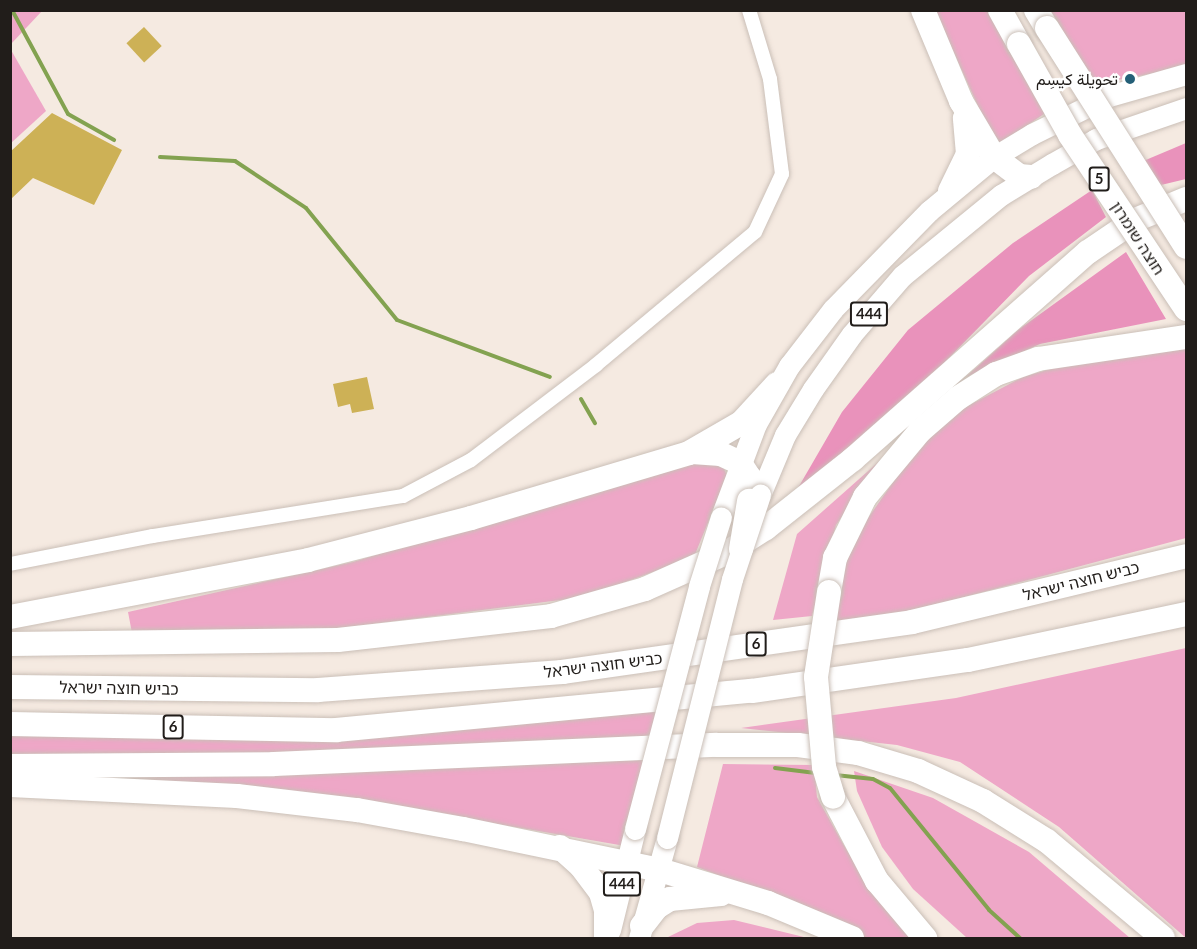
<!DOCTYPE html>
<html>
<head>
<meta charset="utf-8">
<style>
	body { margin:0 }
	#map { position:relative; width:1197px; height:949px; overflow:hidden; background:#f5eae1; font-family:Lato,Vazirmatn,"Noto Sans Hebrew",sans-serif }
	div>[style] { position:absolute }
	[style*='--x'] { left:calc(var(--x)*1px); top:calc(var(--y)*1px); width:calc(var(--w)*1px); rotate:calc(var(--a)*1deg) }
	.green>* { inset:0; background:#eea7c7 }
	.forest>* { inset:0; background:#e992bb }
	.stream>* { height:4px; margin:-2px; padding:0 2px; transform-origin:2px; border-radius:2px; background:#83a250 }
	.building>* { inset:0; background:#cdb156; transform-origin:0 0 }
	.roads { filter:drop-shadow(0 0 2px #cabfb7) drop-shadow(0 0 2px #cabfb7) }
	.street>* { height:14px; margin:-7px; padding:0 7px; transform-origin:7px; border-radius:7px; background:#fff }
	.primary>* { height:21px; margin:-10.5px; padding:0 10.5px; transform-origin:10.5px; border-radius:10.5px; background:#fff }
	.highway>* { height:24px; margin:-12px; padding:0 12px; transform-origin:12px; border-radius:12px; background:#fff }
	.bridges { filter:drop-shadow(0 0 2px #cabfb7) drop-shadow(0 0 2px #cabfb7) }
	.primary-bridge>* { height:21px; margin:-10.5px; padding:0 10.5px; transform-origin:10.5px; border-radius:10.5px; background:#fff }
	.highway-bridge>* { height:24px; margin:-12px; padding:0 12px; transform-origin:12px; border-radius:12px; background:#fff }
	.dots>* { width:16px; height:16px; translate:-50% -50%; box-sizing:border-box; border:3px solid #fff; border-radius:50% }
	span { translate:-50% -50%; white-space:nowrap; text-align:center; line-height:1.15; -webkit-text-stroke:4.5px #fff; paint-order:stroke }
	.shield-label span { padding:2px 4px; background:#fff; border:2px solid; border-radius:4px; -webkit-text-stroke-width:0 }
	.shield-label { font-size:15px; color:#211d1a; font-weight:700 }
	.poi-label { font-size:16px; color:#211d1a }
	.right { translate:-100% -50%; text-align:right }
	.street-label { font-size:16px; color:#211d1a }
	.frame { position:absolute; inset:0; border:12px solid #211d1a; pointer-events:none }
</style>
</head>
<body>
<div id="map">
	<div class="green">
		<i style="clip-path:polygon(11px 10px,42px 11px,11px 44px,10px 11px)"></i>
		<i style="clip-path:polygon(935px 11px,991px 11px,1047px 112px,996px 146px)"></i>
		<i style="clip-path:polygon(1047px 11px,1186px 11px,1186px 67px,1118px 80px,1098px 90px)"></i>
		<i style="clip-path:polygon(11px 50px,46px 111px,11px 143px,10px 143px)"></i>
		<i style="clip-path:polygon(1186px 347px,1186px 538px,904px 613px,835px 625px,842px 573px,861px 528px,922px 441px,960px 410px,1023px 377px,1085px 359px)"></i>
		<i style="clip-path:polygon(884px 457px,836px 525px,812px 616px,773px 620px,797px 534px)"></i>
		<i style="clip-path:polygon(691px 458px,723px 466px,727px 476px,694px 557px,584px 597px,317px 631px,132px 633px,128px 612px,353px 562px)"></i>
		<i style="clip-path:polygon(1186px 648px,1186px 938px,1059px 827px,960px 762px,897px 745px,741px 728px,956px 698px)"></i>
		<i style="clip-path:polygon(660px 709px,625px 846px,439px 814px,11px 776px,11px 733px)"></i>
		<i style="clip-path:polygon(723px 764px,814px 765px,817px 797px,842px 842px,873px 894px,912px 938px,866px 938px,805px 908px,697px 867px)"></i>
		<i style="clip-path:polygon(854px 771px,933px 798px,1029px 852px,1130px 938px,967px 938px,913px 889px,882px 847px,857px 791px)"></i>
		<i style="clip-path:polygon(734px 920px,808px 938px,666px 938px,697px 923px)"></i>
	</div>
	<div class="forest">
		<i style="clip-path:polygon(1186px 143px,1186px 179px,1161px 185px,1141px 162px)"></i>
		<i style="clip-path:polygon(1092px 190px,1106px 217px,1029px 276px,906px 402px,798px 488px,842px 412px,908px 330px,1013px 243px)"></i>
		<i style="clip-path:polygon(1126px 252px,1166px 319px,1040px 344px,966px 377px,1018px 330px)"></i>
	</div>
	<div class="stream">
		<i style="--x:12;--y:10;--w:118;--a:61.7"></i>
		<i style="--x:68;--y:114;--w:53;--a:29.5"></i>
		<i style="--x:160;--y:157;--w:75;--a:3.1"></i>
		<i style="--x:235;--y:161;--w:85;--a:33.5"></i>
		<i style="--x:306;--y:208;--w:144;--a:50.9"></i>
		<i style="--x:397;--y:320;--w:163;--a:20.4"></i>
		<i style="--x:581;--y:399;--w:28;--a:60"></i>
		<i style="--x:775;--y:768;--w:41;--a:7"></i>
		<i style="--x:835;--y:775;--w:38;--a:6"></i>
		<i style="--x:873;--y:779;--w:19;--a:28"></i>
		<i style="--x:890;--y:788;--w:157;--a:50.9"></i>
		<i style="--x:989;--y:910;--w:42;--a:42.1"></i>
	</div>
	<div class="building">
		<i style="left:144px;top:27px;width:26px;height:24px;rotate:47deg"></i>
		<i style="clip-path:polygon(52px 113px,122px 150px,94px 205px,33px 178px,10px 200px,10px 152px)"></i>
		<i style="clip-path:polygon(367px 377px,374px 409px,352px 413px,350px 404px,338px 407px,333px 384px)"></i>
	</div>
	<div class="roads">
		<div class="street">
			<i style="--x:10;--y:564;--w:146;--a:-11.1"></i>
			<i style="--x:153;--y:536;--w:253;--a:-9.1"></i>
			<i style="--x:403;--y:496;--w:77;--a:-27.9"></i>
			<i style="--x:471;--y:460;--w:157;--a:-37.2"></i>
			<i style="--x:596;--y:365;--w:207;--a:-39.9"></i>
			<i style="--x:755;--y:232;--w:64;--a:-65"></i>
			<i style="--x:782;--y:174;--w:96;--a:-97.2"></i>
			<i style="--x:770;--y:79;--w:72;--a:-106.9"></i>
		</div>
		<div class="primary">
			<i style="--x:760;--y:495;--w:65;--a:-67.4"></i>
			<i style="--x:785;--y:435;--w:54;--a:-58.7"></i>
			<i style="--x:813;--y:389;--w:67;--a:-54.7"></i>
			<i style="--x:852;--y:334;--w:77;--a:-49.2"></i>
			<i style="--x:902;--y:276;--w:128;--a:-39.3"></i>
			<i style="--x:1001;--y:195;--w:60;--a:-31.3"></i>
			<i style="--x:1052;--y:164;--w:51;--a:-29.6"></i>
			<i style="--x:1096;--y:139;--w:95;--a:-19"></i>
			<i style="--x:721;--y:517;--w:99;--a:-69.4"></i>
			<i style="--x:756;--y:424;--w:67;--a:-60.4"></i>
			<i style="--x:789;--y:366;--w:72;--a:-52.3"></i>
			<i style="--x:833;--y:309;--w:137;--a:-45.6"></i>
			<i style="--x:929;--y:211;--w:85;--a:-39.7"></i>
			<i style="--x:994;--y:157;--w:44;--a:-31.2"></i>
			<i style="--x:1032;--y:134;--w:86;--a:-26.3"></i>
			<i style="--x:1109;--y:96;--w:80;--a:-15.9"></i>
			<i style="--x:610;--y:930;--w:104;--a:-76.1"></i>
			<i style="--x:639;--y:938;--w:104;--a:-74.4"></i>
		</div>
		<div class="highway">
			<i style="--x:923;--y:10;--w:99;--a:67.3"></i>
			<i style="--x:961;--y:101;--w:65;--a:59.5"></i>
			<i style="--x:994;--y:157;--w:31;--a:37"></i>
			<i style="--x:1019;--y:176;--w:12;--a:5"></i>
			<i style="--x:1000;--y:10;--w:39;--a:61"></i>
			<i style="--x:1036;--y:10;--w:21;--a:59"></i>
			<i style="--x:950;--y:191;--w:41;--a:-64.1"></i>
			<i style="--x:968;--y:154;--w:36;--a:-95"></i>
			<i style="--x:692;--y:452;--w:29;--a:4"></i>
			<i style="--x:721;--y:454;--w:21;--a:25"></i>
			<i style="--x:740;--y:463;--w:17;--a:57"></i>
			<i style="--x:749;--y:477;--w:24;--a:90"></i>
			<i style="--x:829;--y:592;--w:35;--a:-80"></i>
			<i style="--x:835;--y:558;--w:68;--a:-63.8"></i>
			<i style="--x:865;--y:497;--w:86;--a:-50.2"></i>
			<i style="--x:920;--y:431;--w:50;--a:-41"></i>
			<i style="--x:958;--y:398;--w:45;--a:-32.3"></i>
			<i style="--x:996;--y:374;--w:45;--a:-19.7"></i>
			<i style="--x:1038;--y:359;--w:150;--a:-8.5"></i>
			<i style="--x:10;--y:617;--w:303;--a:-10.8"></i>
			<i style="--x:308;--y:560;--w:168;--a:-14.4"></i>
			<i style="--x:471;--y:518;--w:227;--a:-16.6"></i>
			<i style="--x:689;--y:453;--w:60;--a:-30"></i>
			<i style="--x:741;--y:423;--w:53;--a:-47.3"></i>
			<i style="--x:10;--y:644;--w:328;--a:-0.7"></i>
			<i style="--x:338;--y:640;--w:214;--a:-6.4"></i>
			<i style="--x:551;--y:616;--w:98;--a:-16"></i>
			<i style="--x:645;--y:589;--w:91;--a:-24"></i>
			<i style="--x:728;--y:552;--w:45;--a:-32.3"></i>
			<i style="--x:766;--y:528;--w:111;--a:-38.4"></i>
			<i style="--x:853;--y:459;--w:313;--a:-41.4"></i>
			<i style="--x:1088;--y:252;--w:57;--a:-34.2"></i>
			<i style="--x:1135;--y:220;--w:55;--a:-22.4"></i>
			<i style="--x:10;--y:687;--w:308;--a:0.6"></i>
			<i style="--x:318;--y:690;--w:245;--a:-4.2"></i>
			<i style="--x:562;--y:672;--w:354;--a:-8.1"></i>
			<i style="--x:912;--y:622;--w:282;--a:-13.5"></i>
			<i style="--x:10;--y:724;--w:326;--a:1.1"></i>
			<i style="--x:336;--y:730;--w:418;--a:-5.4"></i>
			<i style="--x:752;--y:691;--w:218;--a:-8.2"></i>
			<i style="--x:968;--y:660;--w:223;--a:-11.9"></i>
			<i style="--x:10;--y:766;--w:264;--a:-0.4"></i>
			<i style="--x:274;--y:764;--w:443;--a:-2.5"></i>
			<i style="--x:717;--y:745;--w:81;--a:0"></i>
			<i style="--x:798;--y:745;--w:61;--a:7.6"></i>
			<i style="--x:858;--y:753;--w:63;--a:16.7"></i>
			<i style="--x:918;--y:771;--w:72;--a:24.8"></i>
			<i style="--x:983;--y:801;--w:75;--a:32"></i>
			<i style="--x:1047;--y:841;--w:151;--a:39.9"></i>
			<i style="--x:10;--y:785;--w:227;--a:2.8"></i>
			<i style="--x:237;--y:796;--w:121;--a:6.7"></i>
			<i style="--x:357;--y:810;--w:108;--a:10.2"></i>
			<i style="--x:463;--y:829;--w:201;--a:11.8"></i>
			<i style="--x:660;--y:870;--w:113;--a:17"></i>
			<i style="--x:768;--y:903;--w:91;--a:22.6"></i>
			<i style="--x:833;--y:797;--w:95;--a:62.4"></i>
			<i style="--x:877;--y:881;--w:75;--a:49.9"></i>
			<i style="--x:560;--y:847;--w:28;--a:42"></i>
			<i style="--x:581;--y:866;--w:34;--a:53"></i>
			<i style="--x:601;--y:893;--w:18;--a:74"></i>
			<i style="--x:606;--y:910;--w:28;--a:90"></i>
			<i style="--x:642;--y:926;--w:24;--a:-52"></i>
			<i style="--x:657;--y:907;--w:15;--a:-32"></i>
			<i style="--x:670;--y:899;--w:51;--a:-5.6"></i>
		</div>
	</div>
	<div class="bridges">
		<div class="primary-bridge">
			<i style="--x:635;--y:829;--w:251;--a:-75.2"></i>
			<i style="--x:699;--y:586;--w:72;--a:-72.3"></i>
			<i style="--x:667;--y:838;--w:267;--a:-75.9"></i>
			<i style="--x:732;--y:579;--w:89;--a:-71.6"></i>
		</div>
		<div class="highway-bridge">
			<i style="--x:1047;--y:28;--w:259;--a:57.6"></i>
			<i style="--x:1019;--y:44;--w:104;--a:60.7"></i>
			<i style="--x:1070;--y:135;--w:209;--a:56.3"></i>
			<i style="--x:741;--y:549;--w:49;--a:-80.5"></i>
			<i style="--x:829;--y:592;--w:86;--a:98.7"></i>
			<i style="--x:816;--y:677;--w:90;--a:84.9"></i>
			<i style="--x:824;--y:767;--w:31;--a:73"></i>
		</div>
	</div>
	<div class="dots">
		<i style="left:1130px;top:79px;background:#245f77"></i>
	</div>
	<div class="shield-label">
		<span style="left:1099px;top:179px">5</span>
		<span style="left:869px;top:314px">444</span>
		<span style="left:756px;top:644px">6</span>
		<span style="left:173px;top:727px">6</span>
		<span style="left:622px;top:884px">444</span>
	</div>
	<div class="poi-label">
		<span class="right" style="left:1118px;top:79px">تحويلة كيسِم</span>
	</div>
	<div class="street-label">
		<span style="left:1138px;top:238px;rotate:57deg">חוצה שומרון</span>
		<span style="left:1081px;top:581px;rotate:-14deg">כביש חוצה ישראל</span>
		<span style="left:603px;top:665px;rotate:-7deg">כביש חוצה ישראל</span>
		<span style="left:119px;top:688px;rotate:1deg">כביש חוצה ישראל</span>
	</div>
	<div class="frame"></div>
</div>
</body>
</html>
